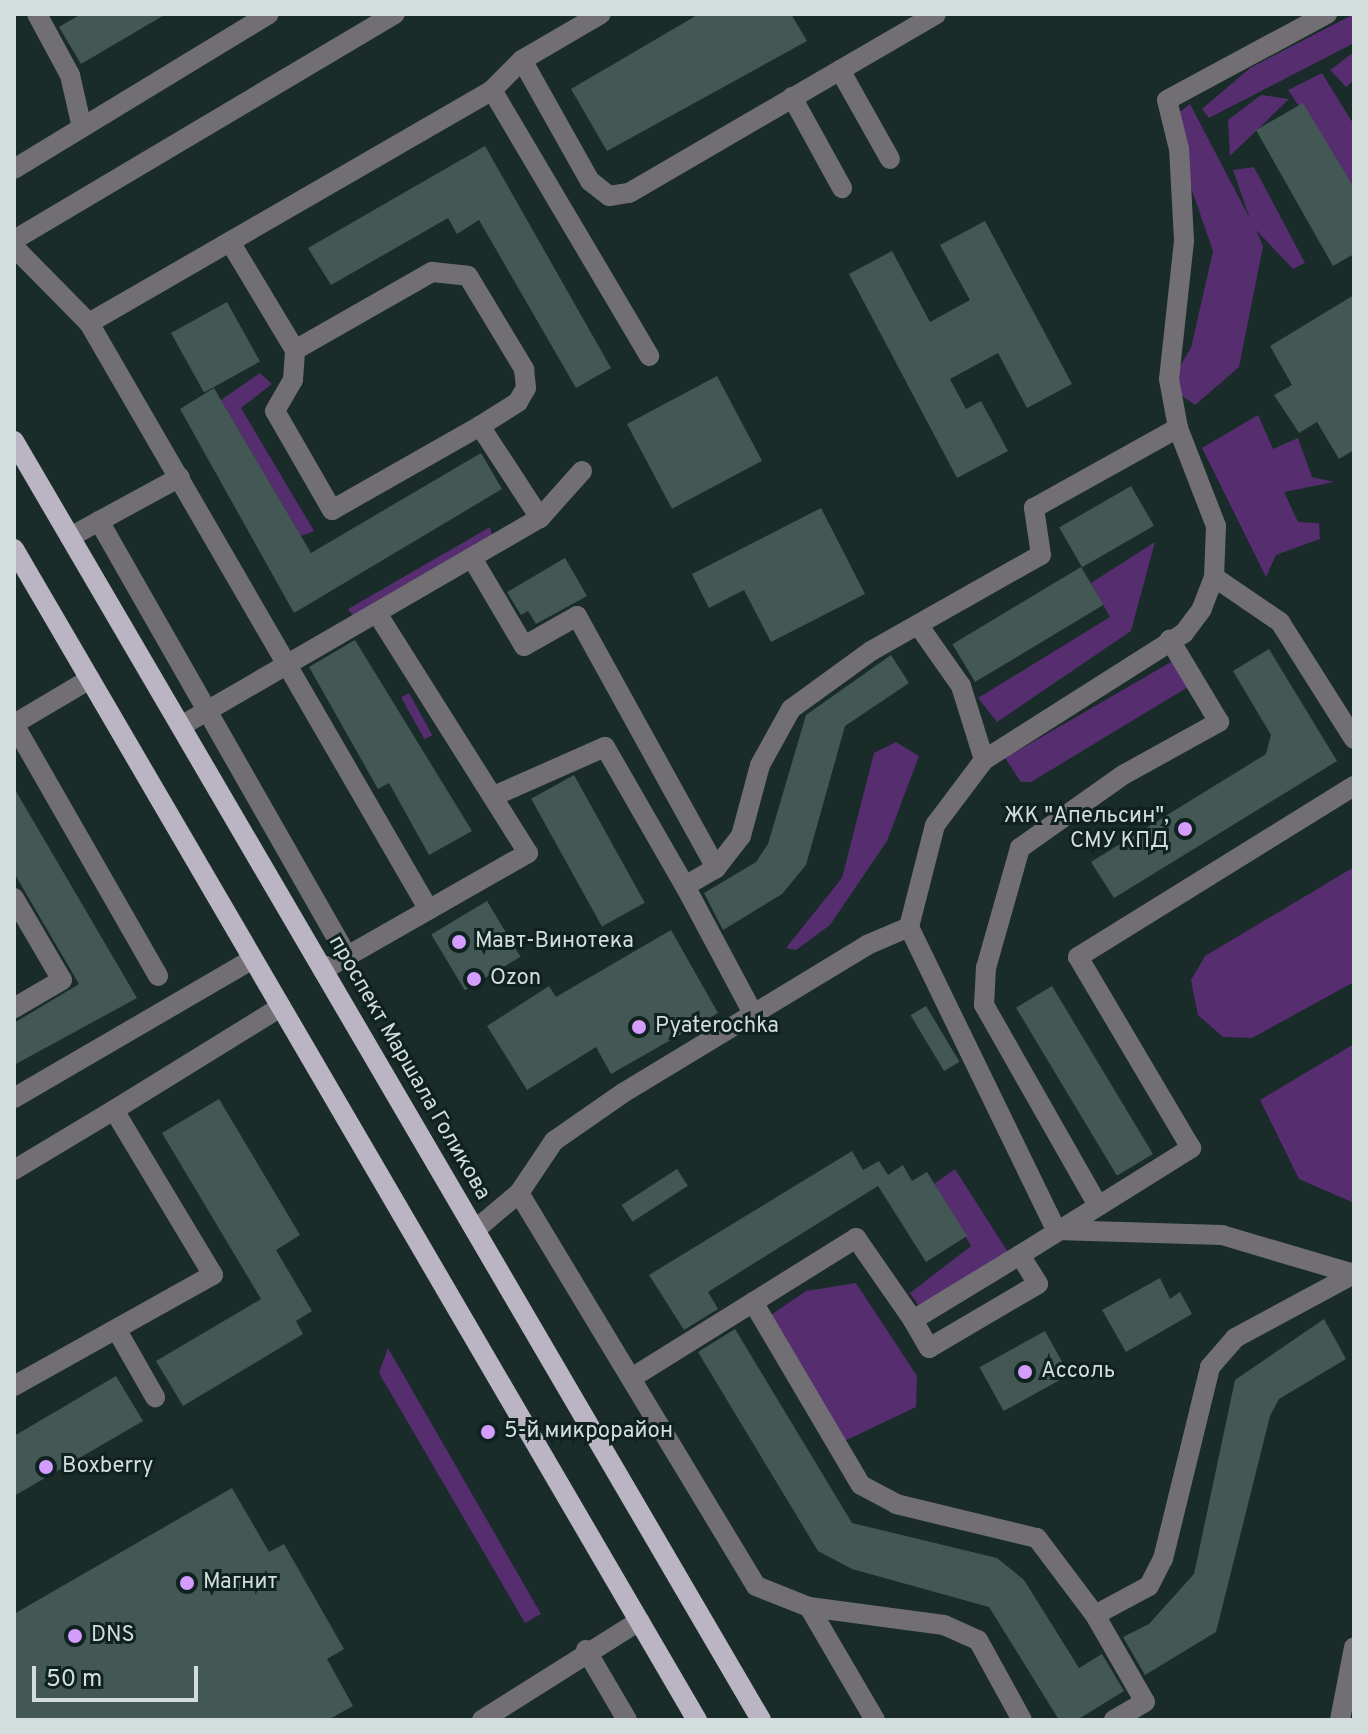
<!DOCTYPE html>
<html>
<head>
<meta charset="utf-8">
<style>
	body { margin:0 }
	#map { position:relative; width:1368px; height:1734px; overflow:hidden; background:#192c29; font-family:Overpass,sans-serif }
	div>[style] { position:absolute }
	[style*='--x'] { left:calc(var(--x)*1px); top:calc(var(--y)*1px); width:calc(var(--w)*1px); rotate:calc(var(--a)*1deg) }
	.green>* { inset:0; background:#562d6f; transform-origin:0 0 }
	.building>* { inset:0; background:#435754; transform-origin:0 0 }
	.minor>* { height:20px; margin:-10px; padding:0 10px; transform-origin:10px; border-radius:10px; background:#716e74 }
	.major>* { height:20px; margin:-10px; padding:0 10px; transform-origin:10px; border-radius:10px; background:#bbb4c2 }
	.dots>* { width:22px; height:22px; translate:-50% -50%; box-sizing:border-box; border:4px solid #0f2220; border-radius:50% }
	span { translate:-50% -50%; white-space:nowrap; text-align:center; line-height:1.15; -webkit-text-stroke:6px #0f2220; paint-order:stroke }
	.poi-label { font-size:22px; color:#d3dedc }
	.right { translate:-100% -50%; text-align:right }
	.left { translate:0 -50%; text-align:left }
	.street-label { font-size:22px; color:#d3dedc }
	.frame { position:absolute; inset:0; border:16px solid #d3dedc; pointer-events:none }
	.scale { position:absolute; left:32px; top:1666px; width:166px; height:36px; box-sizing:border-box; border:4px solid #d3dedc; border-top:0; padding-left:10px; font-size:24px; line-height:28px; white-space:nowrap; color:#d3dedc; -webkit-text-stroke:6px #0f2220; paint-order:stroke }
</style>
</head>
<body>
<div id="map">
	<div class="green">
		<i style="clip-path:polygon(1354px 14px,1354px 43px,1209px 118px,1202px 109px,1250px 68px)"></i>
		<i style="clip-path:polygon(1354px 52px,1354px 80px,1346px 87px,1330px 70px)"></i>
		<i style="clip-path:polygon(1322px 73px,1354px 125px,1354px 188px,1288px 90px)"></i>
		<i style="clip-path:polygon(1261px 95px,1289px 99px,1230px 156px,1228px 120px)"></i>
		<i style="clip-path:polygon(1190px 104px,1250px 219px,1233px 170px,1254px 167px,1305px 263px,1293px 269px,1256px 230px,1263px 246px,1239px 367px,1195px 405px,1168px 386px,1191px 348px,1213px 251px,1168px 121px)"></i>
		<i style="clip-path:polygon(260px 373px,272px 384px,241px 408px,314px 531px,301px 536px,221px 400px)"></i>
		<i style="clip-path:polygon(1258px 415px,1273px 449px,1298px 438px,1312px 477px,1334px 482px,1284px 492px,1298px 522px,1319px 523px,1320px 539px,1276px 555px,1266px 577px,1202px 448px)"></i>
		<i style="clip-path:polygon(490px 527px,494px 543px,354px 617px,348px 609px)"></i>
		<i style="clip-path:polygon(1155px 542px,1131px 631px,997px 722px,978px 698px,1110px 617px,1091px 583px)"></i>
		<i style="clip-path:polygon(1178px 658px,1193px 684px,1031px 782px,1021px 782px,1005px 758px)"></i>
		<i style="left:409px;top:693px;width:48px;height:9px;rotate:61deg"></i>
		<i style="clip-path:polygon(896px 742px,919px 756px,887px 841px,830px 925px,796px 950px,786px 948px,842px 878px,874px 753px)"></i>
		<i style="clip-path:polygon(1354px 867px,1354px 982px,1252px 1038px,1223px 1037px,1198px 1015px,1191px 980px,1205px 956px)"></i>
		<i style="clip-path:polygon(1354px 1044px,1354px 1203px,1299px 1179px,1260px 1100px)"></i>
		<i style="clip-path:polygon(955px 1169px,1011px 1257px,923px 1312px,910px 1293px,971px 1246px,934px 1184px)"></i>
		<i style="clip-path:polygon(856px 1283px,917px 1376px,916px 1407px,834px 1446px,765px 1319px,806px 1291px)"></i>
		<i style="clip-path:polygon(388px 1348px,541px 1614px,525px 1623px,379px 1373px)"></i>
	</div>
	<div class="building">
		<i style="clip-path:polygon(81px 14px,166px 14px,81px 64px,59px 27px)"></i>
		<i style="clip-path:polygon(699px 14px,791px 14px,807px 41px,607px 151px,571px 89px)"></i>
		<i style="clip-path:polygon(1303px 103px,1354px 188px,1354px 254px,1333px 266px,1256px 130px)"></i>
		<i style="clip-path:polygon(485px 146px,611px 368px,576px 388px,479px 220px,457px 234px,448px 218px,331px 285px,308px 248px)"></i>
		<i style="clip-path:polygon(985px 221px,1072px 384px,1027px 408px,998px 353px,950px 379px,966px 409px,981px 401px,1008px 451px,957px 478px,849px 274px,892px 251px,930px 322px,970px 300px,940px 245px)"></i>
		<i style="clip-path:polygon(1354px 295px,1354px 450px,1339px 459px,1317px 422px,1299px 433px,1274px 395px,1292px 385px,1270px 346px)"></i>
		<i style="left:227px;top:302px;width:68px;height:64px;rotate:61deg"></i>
		<i style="left:717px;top:376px;width:96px;height:102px;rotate:62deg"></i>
		<i style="clip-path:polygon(214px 388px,311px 553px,481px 453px,502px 489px,294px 613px,180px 409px)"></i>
		<i style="left:1131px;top:486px;width:46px;height:83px;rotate:60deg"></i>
		<i style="clip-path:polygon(821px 508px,865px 594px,771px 642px,744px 590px,709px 608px,692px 574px)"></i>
		<i style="clip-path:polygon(565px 558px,587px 596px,536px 624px,528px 611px,521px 615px,507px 592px)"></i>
		<i style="left:1081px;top:567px;width:44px;height:150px;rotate:59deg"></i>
		<i style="clip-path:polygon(355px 640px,472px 831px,429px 855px,389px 783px,378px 789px,309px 667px)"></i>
		<i style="clip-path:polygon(1269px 649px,1337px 761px,1114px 898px,1091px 862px,1266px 754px,1271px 735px,1233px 671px)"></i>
		<i style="clip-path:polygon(891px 655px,909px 683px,845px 726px,806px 865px,782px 894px,723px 930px,704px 893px,756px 862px,768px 844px,806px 715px)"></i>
		<i style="left:574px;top:775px;width:146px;height:49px;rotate:61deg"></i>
		<i style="clip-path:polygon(14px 788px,137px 998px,14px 1065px,14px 1023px,79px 984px,14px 873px)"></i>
		<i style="left:487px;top:901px;width:65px;height:65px;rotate:59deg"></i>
		<i style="clip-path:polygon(671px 930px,718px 1013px,611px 1074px,596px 1047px,527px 1090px,487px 1026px,549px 986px,556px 997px)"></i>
		<i style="left:1052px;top:986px;width:196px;height:42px;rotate:59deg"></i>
		<i style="left:926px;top:1006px;width:65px;height:18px;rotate:59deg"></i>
		<i style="clip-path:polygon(219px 1099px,300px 1235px,276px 1250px,312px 1311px,296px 1321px,303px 1334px,183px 1406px,156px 1361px,261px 1299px,162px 1133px)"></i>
		<i style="clip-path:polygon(852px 1151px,863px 1170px,879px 1161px,888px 1175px,903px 1165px,912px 1181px,927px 1172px,967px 1236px,926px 1262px,878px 1186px,708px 1292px,718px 1309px,684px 1330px,649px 1275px)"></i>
		<i style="left:677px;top:1169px;width:20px;height:66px;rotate:57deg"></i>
		<i style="clip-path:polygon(1160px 1278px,1170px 1299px,1180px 1292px,1192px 1314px,1126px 1352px,1102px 1310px)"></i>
		<i style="clip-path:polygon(1324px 1319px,1346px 1359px,1279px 1399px,1270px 1416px,1216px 1632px,1145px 1675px,1123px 1637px,1149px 1624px,1194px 1574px,1235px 1380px)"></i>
		<i style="clip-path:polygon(735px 1329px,852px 1523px,997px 1558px,1024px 1580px,1079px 1668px,1102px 1654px,1124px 1691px,1077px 1720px,1059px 1720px,989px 1607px,852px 1569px,818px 1551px,698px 1352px)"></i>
		<i style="left:1045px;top:1331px;width:50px;height:75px;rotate:61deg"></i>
		<i style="clip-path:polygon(116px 1376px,143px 1421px,14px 1496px,14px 1436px)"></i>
		<i style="clip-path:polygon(232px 1488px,269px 1552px,284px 1544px,344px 1649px,327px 1659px,353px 1706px,328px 1720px,14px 1720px,14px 1614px)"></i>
	</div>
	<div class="minor">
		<i style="--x:37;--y:14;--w:69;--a:61.6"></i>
		<i style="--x:70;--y:75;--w:54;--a:77.2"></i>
		<i style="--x:522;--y:60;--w:139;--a:60.7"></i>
		<i style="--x:590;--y:181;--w:24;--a:38"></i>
		<i style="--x:609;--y:196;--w:20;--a:-9"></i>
		<i style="--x:629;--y:193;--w:355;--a:-30.2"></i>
		<i style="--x:840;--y:70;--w:102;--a:60.7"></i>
		<i style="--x:492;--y:90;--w:42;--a:-45"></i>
		<i style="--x:522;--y:60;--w:91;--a:-30.2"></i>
		<i style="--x:792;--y:97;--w:104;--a:61.2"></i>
		<i style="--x:14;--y:169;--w:298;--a:-31.3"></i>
		<i style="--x:14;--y:240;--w:443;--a:-30.7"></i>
		<i style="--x:14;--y:247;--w:107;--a:45.4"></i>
		<i style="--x:89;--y:323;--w:466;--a:-30"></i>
		<i style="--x:492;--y:90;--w:309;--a:59.4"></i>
		<i style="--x:89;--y:323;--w:678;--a:59.92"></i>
		<i style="--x:295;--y:350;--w:158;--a:-29.7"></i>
		<i style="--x:432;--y:272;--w:36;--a:6"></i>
		<i style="--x:468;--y:276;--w:109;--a:58.9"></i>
		<i style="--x:524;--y:369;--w:19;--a:84"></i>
		<i style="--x:526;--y:388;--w:16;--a:120"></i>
		<i style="--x:518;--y:402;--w:45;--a:147.7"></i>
		<i style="--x:1178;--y:428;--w:50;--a:-100.4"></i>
		<i style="--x:1169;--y:379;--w:140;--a:-83.8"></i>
		<i style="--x:1184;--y:240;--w:91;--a:-93.1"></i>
		<i style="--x:1179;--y:149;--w:50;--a:-103.8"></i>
		<i style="--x:1167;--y:100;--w:182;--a:-28.3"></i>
		<i style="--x:540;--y:518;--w:63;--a:-48.2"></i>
		<i style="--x:99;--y:521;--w:501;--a:60.31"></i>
		<i style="--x:70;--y:537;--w:125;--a:-28.6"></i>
		<i style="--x:472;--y:558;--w:102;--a:59.4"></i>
		<i style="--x:524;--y:646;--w:61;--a:-29.5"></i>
		<i style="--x:577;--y:616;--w:288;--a:61.1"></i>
		<i style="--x:1214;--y:577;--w:80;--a:34.3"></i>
		<i style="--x:1280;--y:622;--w:138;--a:57.7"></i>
		<i style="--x:921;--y:629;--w:70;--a:54.9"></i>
		<i style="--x:961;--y:686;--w:77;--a:72.7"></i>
		<i style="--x:14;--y:724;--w:88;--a:-30.6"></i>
		<i style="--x:15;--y:726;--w:288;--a:60.2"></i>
		<i style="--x:181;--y:726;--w:415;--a:-30.1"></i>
		<i style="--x:540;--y:518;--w:110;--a:-123.1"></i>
		<i style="--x:480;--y:426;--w:170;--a:150.4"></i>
		<i style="--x:332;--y:510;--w:114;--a:-119.9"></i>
		<i style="--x:275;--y:411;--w:36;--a:-60"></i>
		<i style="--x:293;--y:380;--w:30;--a:-86"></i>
		<i style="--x:295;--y:350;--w:126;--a:-121"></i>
		<i style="--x:496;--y:795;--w:119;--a:-23.8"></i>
		<i style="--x:605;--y:747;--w:160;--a:60.1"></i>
		<i style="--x:685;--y:886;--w:36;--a:-30"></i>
		<i style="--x:716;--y:868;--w:41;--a:-52"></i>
		<i style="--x:741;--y:836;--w:73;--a:-75"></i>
		<i style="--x:760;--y:765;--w:64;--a:-61"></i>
		<i style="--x:791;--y:709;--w:99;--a:-35.9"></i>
		<i style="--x:871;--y:651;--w:195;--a:-29.5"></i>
		<i style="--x:1041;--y:555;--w:48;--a:-98.5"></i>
		<i style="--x:1034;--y:508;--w:165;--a:-29.1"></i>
		<i style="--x:1178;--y:428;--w:105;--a:68.8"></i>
		<i style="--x:1216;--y:526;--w:51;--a:92.2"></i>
		<i style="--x:1214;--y:577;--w:34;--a:111"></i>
		<i style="--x:1202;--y:609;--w:30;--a:127"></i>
		<i style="--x:1184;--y:633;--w:237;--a:147.6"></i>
		<i style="--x:984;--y:760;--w:81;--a:127"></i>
		<i style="--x:935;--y:825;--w:105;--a:104.3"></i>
		<i style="--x:909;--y:927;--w:337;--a:64.1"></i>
		<i style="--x:1056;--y:1230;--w:166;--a:1.7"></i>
		<i style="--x:1222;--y:1235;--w:138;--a:16.5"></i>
		<i style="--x:685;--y:886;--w:146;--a:61.9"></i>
		<i style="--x:14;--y:898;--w:95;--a:59.7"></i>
		<i style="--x:62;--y:980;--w:56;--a:149.7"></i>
		<i style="--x:323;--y:970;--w:236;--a:-29.7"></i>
		<i style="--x:528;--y:853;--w:281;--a:-122.2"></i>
		<i style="--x:14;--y:1098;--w:276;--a:-30.2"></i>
		<i style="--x:14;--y:1170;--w:117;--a:-31"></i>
		<i style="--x:519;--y:1193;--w:459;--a:58.9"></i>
		<i style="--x:756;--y:1586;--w:57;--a:21.6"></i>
		<i style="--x:809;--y:1607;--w:131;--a:59.7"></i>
		<i style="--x:1096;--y:1202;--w:227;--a:-119.6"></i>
		<i style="--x:984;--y:1005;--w:37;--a:-87"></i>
		<i style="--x:986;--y:968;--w:125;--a:-74.2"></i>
		<i style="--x:1020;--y:848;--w:126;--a:-35.3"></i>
		<i style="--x:1123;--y:775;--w:110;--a:-28.9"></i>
		<i style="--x:1219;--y:722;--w:96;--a:-120.9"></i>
		<i style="--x:475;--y:1230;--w:57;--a:-40.1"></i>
		<i style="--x:519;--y:1193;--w:63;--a:-56.1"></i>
		<i style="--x:554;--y:1141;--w:84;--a:-34.8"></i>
		<i style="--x:623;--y:1093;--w:285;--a:-31.2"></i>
		<i style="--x:867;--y:945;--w:46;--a:-23.2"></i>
		<i style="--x:1020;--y:1255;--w:202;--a:-32"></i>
		<i style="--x:1191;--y:1148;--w:222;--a:-120.6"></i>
		<i style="--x:1078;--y:957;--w:325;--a:-31.8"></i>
		<i style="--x:753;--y:1302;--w:212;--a:59.5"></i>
		<i style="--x:861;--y:1485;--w:40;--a:28"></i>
		<i style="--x:896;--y:1504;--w:145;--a:13.6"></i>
		<i style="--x:1037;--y:1538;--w:96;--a:53"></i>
		<i style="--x:1095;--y:1615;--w:61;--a:-28.2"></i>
		<i style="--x:1149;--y:1586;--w:30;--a:-63"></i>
		<i style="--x:1163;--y:1559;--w:198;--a:-76.2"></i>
		<i style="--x:1210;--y:1367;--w:38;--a:-49"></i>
		<i style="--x:1235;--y:1338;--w:135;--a:-28.3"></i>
		<i style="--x:119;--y:1334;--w:73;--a:60.3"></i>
		<i style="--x:633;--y:1377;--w:263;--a:-31.9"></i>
		<i style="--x:856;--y:1238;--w:100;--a:55.2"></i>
		<i style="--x:913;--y:1320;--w:125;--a:-31.3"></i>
		<i style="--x:1020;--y:1255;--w:34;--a:58"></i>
		<i style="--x:1038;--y:1284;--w:126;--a:149.6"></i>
		<i style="--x:929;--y:1348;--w:32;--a:-120"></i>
		<i style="--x:14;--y:1386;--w:228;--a:-29.2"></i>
		<i style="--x:213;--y:1275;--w:192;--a:-121"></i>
		<i style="--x:114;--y:1110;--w:196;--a:-31.7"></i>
		<i style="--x:809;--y:1607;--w:136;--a:7.6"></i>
		<i style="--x:944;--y:1625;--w:37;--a:24"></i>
		<i style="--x:978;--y:1640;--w:91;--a:61.2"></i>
		<i style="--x:1095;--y:1615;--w:100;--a:60.1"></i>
		<i style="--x:1145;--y:1702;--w:36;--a:150"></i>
		<i style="--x:586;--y:1650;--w:81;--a:59.6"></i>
		<i style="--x:482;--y:1720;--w:186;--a:-32.2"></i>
		<i style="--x:1340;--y:1720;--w:74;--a:-79.1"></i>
	</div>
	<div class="major">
		<i style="--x:14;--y:441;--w:1481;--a:59.71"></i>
		<i style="--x:14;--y:549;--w:1356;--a:59.75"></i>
	</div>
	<div class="dots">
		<i style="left:1185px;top:829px;background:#d49cfc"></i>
		<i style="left:459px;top:942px;background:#d49cfc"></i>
		<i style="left:474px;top:979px;background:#d49cfc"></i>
		<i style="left:639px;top:1027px;background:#d49cfc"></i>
		<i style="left:1025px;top:1372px;background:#d49cfc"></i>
		<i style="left:488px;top:1432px;background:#d49cfc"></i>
		<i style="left:46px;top:1467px;background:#d49cfc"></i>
		<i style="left:187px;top:1583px;background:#d49cfc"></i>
		<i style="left:75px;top:1636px;background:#d49cfc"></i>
	</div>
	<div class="poi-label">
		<span class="right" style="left:1169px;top:829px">ЖК "Апельсин",<br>СМУ КПД</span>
		<span class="left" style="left:475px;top:942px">Мавт-Винотека</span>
		<span class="left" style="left:490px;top:979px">Ozon</span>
		<span class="left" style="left:655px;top:1027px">Pyaterochka</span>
		<span class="left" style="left:1041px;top:1372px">Ассоль</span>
		<span class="left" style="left:504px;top:1432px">5-й микрорайон</span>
		<span class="left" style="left:62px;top:1467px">Boxberry</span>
		<span class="left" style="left:203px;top:1583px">Магнит</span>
		<span class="left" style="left:91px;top:1636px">DNS</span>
	</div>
	<div class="street-label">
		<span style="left:409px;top:1068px;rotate:60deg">проспект Маршала Голикова</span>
	</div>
	<div class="frame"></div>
	<div class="scale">50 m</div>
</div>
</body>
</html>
